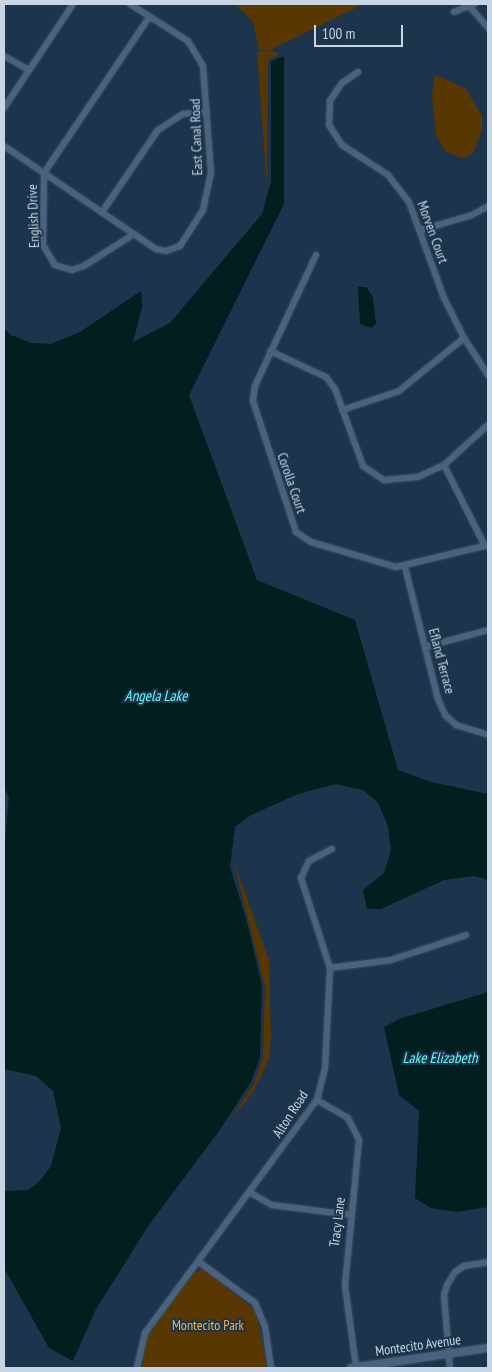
<!DOCTYPE html>
<html>
<head>
<meta charset="utf-8">
<style>
	body { margin:0 }
	#map { position:relative; width:492px; height:1372px; overflow:hidden; background:#1c344c; font-family:"PT Sans Narrow",sans-serif }
	div>[style] { position:absolute }
	[style*='--x'] { left:calc(var(--x)*1px); top:calc(var(--y)*1px); width:calc(var(--w)*1px); rotate:calc(var(--a)*1deg) }
	.green>* { inset:0; background:#583703 }
	.water>* { inset:0; background:#001f1e }
	.roads { filter:drop-shadow(0 0 1px #3b4f64) drop-shadow(0 0 1px #3b4f64) }
	.minor>* { height:6px; margin:-3px; padding:0 3px; transform-origin:3px; border-radius:3px; background:#49637e }
	.tertiary>* { height:8px; margin:-4px; padding:0 4px; transform-origin:4px; border-radius:4px; background:#49637e }
	span { translate:-50% -50%; white-space:nowrap; text-align:center; line-height:1.15; -webkit-text-stroke:4px #1c344c; paint-order:stroke }
	.street-label { font-size:14px; color:#c7d5e5 }
	.park-label { font-size:14px; color:#f4af57 }
	.water-label { font-size:15px; color:#5ffdf6; font-style:italic }
	.frame { position:absolute; inset:0; border:5px solid #c7d5e5; pointer-events:none }
	.scale { position:absolute; left:314px; top:25px; width:89px; height:22px; box-sizing:border-box; border:2px solid #c7d5e5; border-top:0; padding-left:6px; font-size:15px; line-height:18px; white-space:nowrap; color:#c7d5e5; -webkit-text-stroke:4px #1c344c; paint-order:stroke }
</style>
</head>
<body>
<div id="map">
	<div class="green">
		<i style="clip-path:polygon(234px 4px,364px 4px,268px 51px,259px 50px,253px 21px)"></i>
		<i style="clip-path:polygon(257px 51px,274px 51px,279px 54px,268px 61px,267px 186px)"></i>
		<i style="clip-path:polygon(438px 76px,466px 89px,482px 116px,482px 130px,473px 154px,462px 158px,445px 151px,436px 135px,432px 97px,434px 77px)"></i>
		<i style="clip-path:polygon(234px 862px,269px 960px,271px 1036px,269px 1059px,254px 1091px,230px 1120px,254px 1084px,263px 1057px,265px 987px)"></i>
		<i style="clip-path:polygon(204px 1269px,256px 1311px,268px 1368px,142px 1368px,145px 1339px,194px 1273px)"></i>
	</div>
	<div class="water">
		<i style="clip-path:polygon(284px 56px,284px 204px,189px 395px,257px 580px,355px 620px,398px 770px,431px 782px,488px 794px,488px 880px,475px 876px,444px 880px,381px 909px,367px 909px,363px 890px,384px 873px,391px 851px,388px 826px,378px 803px,363px 790px,336px 784px,298px 794px,251px 815px,235px 827px,230px 867px,247px 922px,262px 986px,260px 1057px,251px 1082px,219px 1131px,149px 1225px,96px 1309px,73px 1361px,49px 1348px,4px 1268px,4px 1191px,28px 1190px,40px 1181px,51px 1166px,61px 1128px,53px 1091px,36px 1076px,4px 1069px,4px 853px,9px 796px,4px 788px,4px 329px,11px 335px,31px 343px,51px 344px,80px 332px,141px 291px,142px 307px,133px 342px,170px 323px,262px 214px,271px 182px,271px 61px)"></i>
		<i style="clip-path:polygon(358px 287px,366px 287px,373px 297px,376px 324px,371px 328px,360px 324px)"></i>
		<i style="clip-path:polygon(488px 992px,488px 1207px,457px 1212px,431px 1208px,415px 1198px,419px 1111px,399px 1095px,384px 1027px,399px 1019px)"></i>
	</div>
	<div class="roads">
		<div class="minor">
			<i style="--x:470;--y:7;--w:28;--a:49"></i>
			<i style="--x:454;--y:12;--w:22;--a:-22"></i>
			<i style="--x:4;--y:56;--w:29;--a:29"></i>
			<i style="--x:358;--y:72;--w:19;--a:145"></i>
			<i style="--x:342;--y:83;--w:22;--a:124"></i>
			<i style="--x:330;--y:101;--w:24;--a:92"></i>
			<i style="--x:329;--y:125;--w:24;--a:57"></i>
			<i style="--x:342;--y:145;--w:55;--a:33.1"></i>
			<i style="--x:388;--y:175;--w:34;--a:52"></i>
			<i style="--x:409;--y:202;--w:102;--a:70"></i>
			<i style="--x:444;--y:298;--w:45;--a:63.4"></i>
			<i style="--x:464;--y:338;--w:44;--a:57"></i>
			<i style="--x:4;--y:108;--w:125;--a:-56.4"></i>
			<i style="--x:4;--y:146;--w:184;--a:34.1"></i>
			<i style="--x:156;--y:249;--w:10;--a:11"></i>
			<i style="--x:166;--y:251;--w:15;--a:-20"></i>
			<i style="--x:180;--y:246;--w:43;--a:-57.4"></i>
			<i style="--x:203;--y:210;--w:38;--a:-78"></i>
			<i style="--x:211;--y:173;--w:107;--a:-94.3"></i>
			<i style="--x:203;--y:66;--w:29;--a:-121"></i>
			<i style="--x:188;--y:41;--w:69;--a:-147.5"></i>
			<i style="--x:102;--y:212;--w:99;--a:-55.7"></i>
			<i style="--x:158;--y:130;--w:30;--a:-33"></i>
			<i style="--x:183;--y:114;--w:24;--a:-5"></i>
			<i style="--x:421;--y:230;--w:53;--a:-16.4"></i>
			<i style="--x:472;--y:215;--w:18;--a:-29"></i>
			<i style="--x:134;--y:234;--w:59;--a:147.4"></i>
			<i style="--x:84;--y:266;--w:13;--a:162"></i>
			<i style="--x:72;--y:270;--w:18;--a:-164"></i>
			<i style="--x:55;--y:265;--w:23;--a:-121"></i>
			<i style="--x:43;--y:245;--w:72;--a:-89.2"></i>
			<i style="--x:44;--y:173;--w:189;--a:-56"></i>
			<i style="--x:316;--y:255;--w:145;--a:115"></i>
			<i style="--x:255;--y:386;--w:15;--a:98"></i>
			<i style="--x:253;--y:401;--w:138;--a:71.8"></i>
			<i style="--x:296;--y:532;--w:18;--a:34"></i>
			<i style="--x:311;--y:542;--w:89;--a:16.4"></i>
			<i style="--x:396;--y:567;--w:95;--a:-13.4"></i>
			<i style="--x:270;--y:351;--w:62;--a:24.9"></i>
			<i style="--x:326;--y:377;--w:15;--a:53"></i>
			<i style="--x:335;--y:389;--w:82;--a:70"></i>
			<i style="--x:363;--y:466;--w:25;--a:34"></i>
			<i style="--x:384;--y:480;--w:34;--a:-5"></i>
			<i style="--x:418;--y:477;--w:29;--a:-25"></i>
			<i style="--x:444;--y:465;--w:59;--a:-42.3"></i>
			<i style="--x:342;--y:410;--w:60;--a:-18.4"></i>
			<i style="--x:399;--y:391;--w:84;--a:-39.2"></i>
			<i style="--x:444;--y:465;--w:91;--a:63.2"></i>
			<i style="--x:405;--y:567;--w:136;--a:76"></i>
			<i style="--x:438;--y:699;--w:17;--a:66"></i>
			<i style="--x:445;--y:715;--w:15;--a:42"></i>
			<i style="--x:456;--y:725;--w:34;--a:17"></i>
			<i style="--x:425;--y:647;--w:65;--a:-15.1"></i>
			<i style="--x:330;--y:968;--w:62;--a:-7.5"></i>
			<i style="--x:391;--y:960;--w:79;--a:-18.4"></i>
			<i style="--x:317;--y:1100;--w:36;--a:30"></i>
			<i style="--x:348;--y:1118;--w:25;--a:63"></i>
			<i style="--x:359;--y:1140;--w:147;--a:95.5"></i>
			<i style="--x:345;--y:1286;--w:81;--a:82.2"></i>
			<i style="--x:251;--y:1193;--w:24;--a:30"></i>
			<i style="--x:272;--y:1205;--w:80;--a:7.2"></i>
			<i style="--x:199;--y:1262;--w:69;--a:36.2"></i>
			<i style="--x:255;--y:1303;--w:25;--a:67"></i>
			<i style="--x:265;--y:1326;--w:42;--a:81.9"></i>
			<i style="--x:137;--y:1368;--w:36;--a:-77"></i>
			<i style="--x:145;--y:1333;--w:290;--a:-53.6"></i>
			<i style="--x:317;--y:1100;--w:33;--a:-76"></i>
			<i style="--x:325;--y:1068;--w:100;--a:-87.1"></i>
			<i style="--x:330;--y:968;--w:95;--a:-107.9"></i>
			<i style="--x:301;--y:878;--w:19;--a:-65"></i>
			<i style="--x:309;--y:861;--w:26;--a:-28"></i>
			<i style="--x:450;--y:1368;--w:73;--a:-94.7"></i>
			<i style="--x:444;--y:1295;--w:10;--a:-73"></i>
			<i style="--x:447;--y:1285;--w:15;--a:-58"></i>
			<i style="--x:455;--y:1272;--w:11;--a:-34"></i>
			<i style="--x:464;--y:1266;--w:24;--a:-9"></i>
		</div>
		<div class="tertiary">
			<i style="--x:351;--y:1368;--w:138;--a:-8.3"></i>
		</div>
	</div>
	<div class="street-label">
		<span style="left:196px;top:137px;rotate:-92deg">East Canal Road</span>
		<span style="left:33px;top:216px;rotate:-92deg">English Drive</span>
		<span style="left:433px;top:232px;rotate:70deg">Morven Court</span>
		<span style="left:292px;top:483px;rotate:71deg">Corolla Court</span>
		<span style="left:442px;top:661px;rotate:75deg">Efland Terrace</span>
		<span style="left:290px;top:1114px;rotate:-57deg">Alton Road</span>
		<span style="left:337px;top:1222px;rotate:-83deg">Tracy Lane</span>
		<span style="left:418px;top:1345px;rotate:-8deg">Montecito Avenue</span>
	</div>
	<div class="park-label">
		<span style="left:208px;top:1325px">Montecito Park</span>
	</div>
	<div class="water-label">
		<span style="left:156px;top:696px">Angela Lake</span>
		<span style="left:440px;top:1058px">Lake Elizabeth</span>
	</div>
	<div class="frame"></div>
	<div class="scale">100 m</div>
</div>
</body>
</html>
